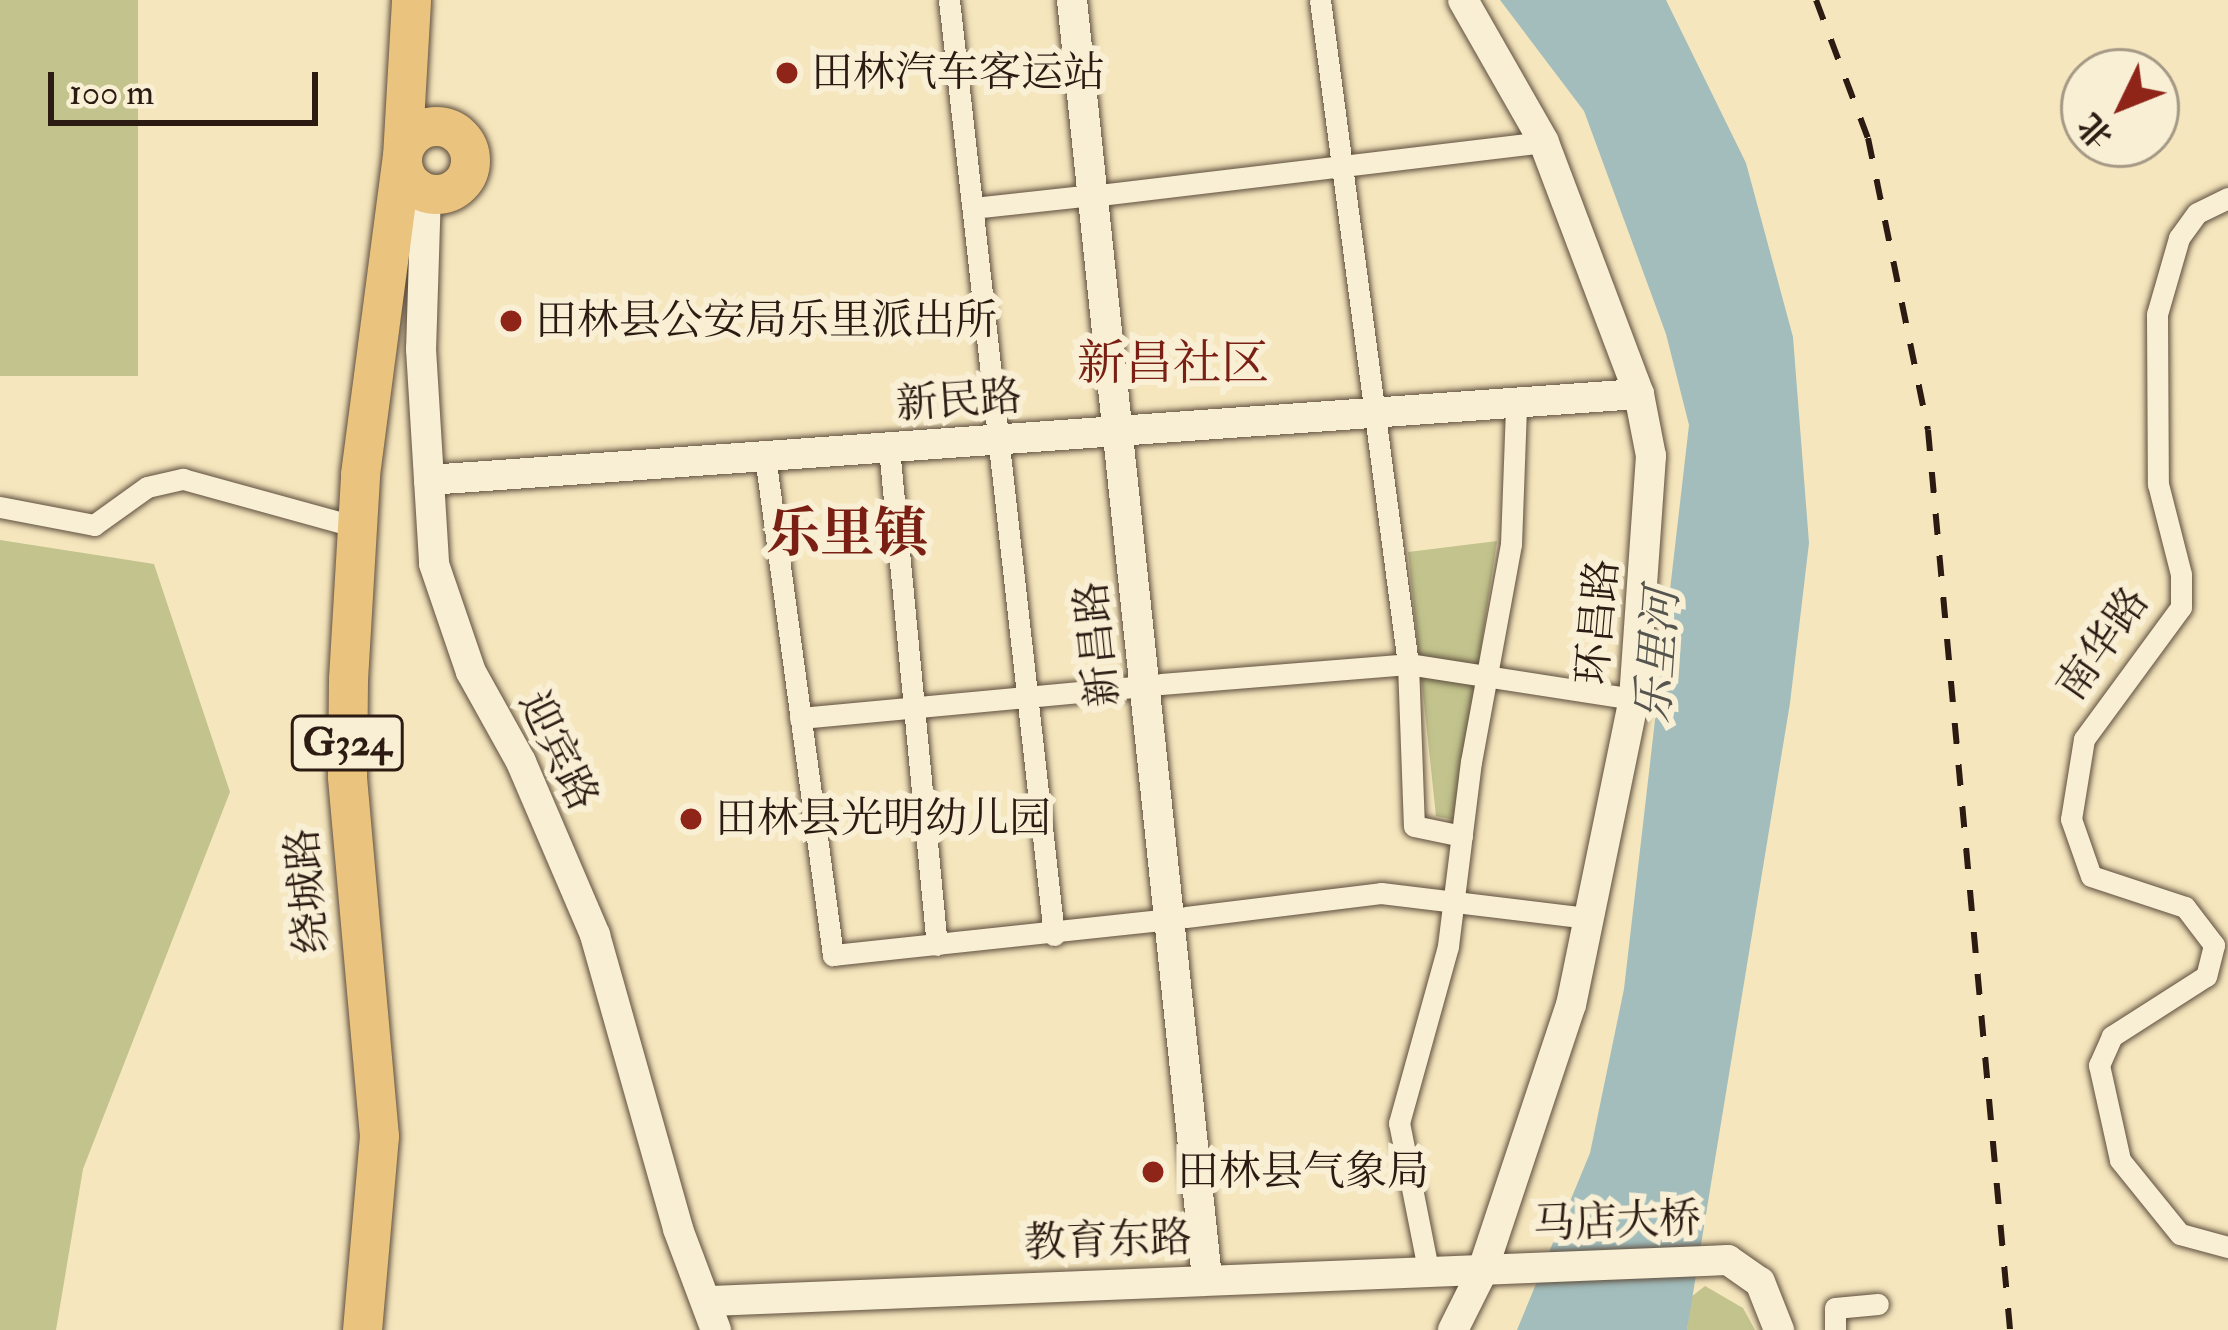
<!DOCTYPE html>
<html>
<head>
<meta charset="utf-8">
<style>
	body { margin:0 }
	#map { position:relative; width:2228px; height:1330px; overflow:hidden; background:#f5e6bd; font-family:"IM FELL Double Pica","Noto Serif SC",serif }
	div>[style] { position:absolute }
	[style*='--x'] { left:calc(var(--x)*1px); top:calc(var(--y)*1px); width:calc(var(--w)*1px); rotate:calc(var(--a)*1deg) }
	.green>* { inset:0; background:#c2c38d; transform-origin:0 0 }
	.water>* { inset:0; background:#a2bdbc }
	.roads { filter:drop-shadow(0 0 3px #5e4e3e) drop-shadow(0 0 3px #5e4e3e) }
	.street>* { height:21px; margin:-10.5px; padding:0 10.5px; transform-origin:10.5px; border-radius:10.5px; background:#f8efd4 }
	.secondary>* { height:30px; margin:-15px; padding:0 15px; transform-origin:15px; border-radius:15px; background:#f8efd4 }
	.highway>* { height:39px; margin:-19.5px; padding:0 19.5px; transform-origin:19.5px; border-radius:19.5px; background:#eac37e }
	.highway>.ring { margin:-19.5px; padding:0; box-sizing:content-box; background:none; border:39px solid #eac37e; border-radius:50% }
	.rail>* { height:6px; margin-top:-3px; transform-origin:0; background:repeating-linear-gradient(90deg,#2c1b13 0 21px,transparent 0 42px) }
	.dots>* { width:33px; height:33px; translate:-50% -50%; box-sizing:border-box; border:6px solid #f8efd4; border-radius:50% }
	span { translate:-50% -50%; white-space:nowrap; text-align:center; line-height:1.15; -webkit-text-stroke:12px #f8efd4; paint-order:stroke }
	.shield-label span { padding:3px 9px; background:#f8efd4; border:3px solid; border-radius:9px; -webkit-text-stroke-width:0 }
	.shield-label { font-size:39px; color:#2c1b13; font-weight:700 }
	.poi-label { font-size:42px; color:#2c1b13 }
	.left { translate:0 -50%; text-align:left }
	.street-label { font-size:42px; color:#2c1b13 }
	.water-label { font-size:45px; color:#55544e; font-style:italic }
	.quarter-label { font-size:48px; color:#7a1f14 }
	.district-label { font-size:54px; color:#7a1f14; font-weight:700 }
	.north { position:absolute; left:2060px; top:48px; width:120px; height:120px; box-sizing:border-box; background:#f8efd4; border:3px solid #a69a87; border-radius:50%; rotate:227deg; font-size:33px; font-weight:700; line-height:48px; text-align:center; color:#2c1b13 }
	.north::after { content:''; display:block; margin:auto; width:42px; height:54px; background:#8f2418; clip-path:polygon(50% 0,100% 100%,50% 72%,0 100%) }
	.scale { position:absolute; left:48px; top:72px; width:270px; height:54px; box-sizing:border-box; border:6px solid #2c1b13; border-top:0; padding-left:15px; font-size:36px; line-height:42px; white-space:nowrap; color:#2c1b13; -webkit-text-stroke:9px #f8efd4; paint-order:stroke }
</style>
</head>
<body>
<div id="map">
	<div class="green">
		<i style="left:0;top:0;width:138px;height:376px"></i>
		<i style="clip-path:polygon(0 540px,154px 564px,230px 792px,83px 1169px,56px 1330px,0 1330px)"></i>
		<i style="clip-path:polygon(1497px 541px,1455px 820px,1436px 816px,1408px 552px)"></i>
		<i style="clip-path:polygon(1705px 1286px,1743px 1308px,1755px 1330px,1687px 1330px,1691px 1297px)"></i>
	</div>
	<div class="water">
		<i style="clip-path:polygon(1500px 0,1666px 0,1746px 163px,1793px 337px,1809px 543px,1790px 703px,1687px 1330px,1517px 1330px,1590px 1153px,1624px 989px,1689px 425px,1666px 334px,1584px 111px)"></i>
	</div>
	<div class="roads">
		<div class="street">
			<i style="--x:949;--y:0;--w:941;--a:83.59"></i>
			<i style="--x:1320;--y:0;--w:670;--a:82.45"></i>
			<i style="--x:1408;--y:664;--w:162;--a:87.9"></i>
			<i style="--x:1414;--y:826;--w:49;--a:11.8"></i>
			<i style="--x:1108;--y:194;--w:439;--a:-6.8"></i>
			<i style="--x:2228;--y:198;--w:34;--a:154"></i>
			<i style="--x:2197;--y:213;--w:31;--a:126"></i>
			<i style="--x:2179;--y:238;--w:79;--a:106.1"></i>
			<i style="--x:2157;--y:314;--w:170;--a:89.7"></i>
			<i style="--x:2158;--y:484;--w:93;--a:75.7"></i>
			<i style="--x:2181;--y:574;--w:33;--a:90"></i>
			<i style="--x:2181;--y:607;--w:164;--a:126.3"></i>
			<i style="--x:2084;--y:739;--w:81;--a:99.2"></i>
			<i style="--x:2071;--y:819;--w:60;--a:70.7"></i>
			<i style="--x:2091;--y:876;--w:99;--a:18.3"></i>
			<i style="--x:2185;--y:907;--w:48;--a:52.7"></i>
			<i style="--x:2214;--y:945;--w:32;--a:104"></i>
			<i style="--x:2206;--y:976;--w:112;--a:147.4"></i>
			<i style="--x:2112;--y:1036;--w:32;--a:114"></i>
			<i style="--x:2099;--y:1065;--w:97;--a:77.5"></i>
			<i style="--x:2120;--y:1160;--w:95;--a:51"></i>
			<i style="--x:2180;--y:1234;--w:50;--a:15.2"></i>
			<i style="--x:973;--y:208;--w:121;--a:-6.2"></i>
			<i style="--x:889;--y:448;--w:499;--a:84.5"></i>
			<i style="--x:765;--y:456;--w:504;--a:82.24"></i>
			<i style="--x:833;--y:955;--w:338;--a:-6.1"></i>
			<i style="--x:0;--y:507;--w:96;--a:10.8"></i>
			<i style="--x:94;--y:525;--w:65;--a:-35.6"></i>
			<i style="--x:147;--y:487;--w:37;--a:-13"></i>
			<i style="--x:183;--y:479;--w:180;--a:15.4"></i>
			<i style="--x:1161;--y:684;--w:248;--a:-4.6"></i>
			<i style="--x:1408;--y:664;--w:229;--a:8.8"></i>
			<i style="--x:800;--y:718;--w:346;--a:-5.3"></i>
			<i style="--x:1186;--y:917;--w:196;--a:-7"></i>
			<i style="--x:1381;--y:893;--w:209;--a:6.9"></i>
			<i style="--x:1429;--y:1274;--w:154;--a:-101.2"></i>
			<i style="--x:1399;--y:1123;--w:184;--a:-74.5"></i>
			<i style="--x:1448;--y:946;--w:185;--a:-82.9"></i>
			<i style="--x:1471;--y:762;--w:222;--a:-79.6"></i>
			<i style="--x:1511;--y:544;--w:139;--a:-87.9"></i>
			<i style="--x:1835;--y:1330;--w:22;--a:-90"></i>
			<i style="--x:1835;--y:1308;--w:43;--a:-5.3"></i>
		</div>
		<div class="secondary">
			<i style="--x:1072;--y:0;--w:1286;--a:83.97"></i>
			<i style="--x:426;--y:192;--w:157;--a:91.8"></i>
			<i style="--x:421;--y:349;--w:215;--a:86.5"></i>
			<i style="--x:434;--y:564;--w:114;--a:71.1"></i>
			<i style="--x:471;--y:672;--w:103;--a:60.9"></i>
			<i style="--x:521;--y:762;--w:188;--a:66.8"></i>
			<i style="--x:595;--y:935;--w:305;--a:74.2"></i>
			<i style="--x:678;--y:1229;--w:108;--a:69.4"></i>
			<i style="--x:429;--y:480;--w:1213;--a:-4.07"></i>
			<i style="--x:711;--y:1301;--w:1018;--a:-2.31"></i>
			<i style="--x:1728;--y:1260;--w:39;--a:35"></i>
			<i style="--x:1760;--y:1282;--w:52;--a:68.4"></i>
			<i style="--x:1453;--y:1330;--w:65;--a:-63.4"></i>
			<i style="--x:1482;--y:1272;--w:281;--a:-71.6"></i>
			<i style="--x:1571;--y:1005;--w:312;--a:-78.4"></i>
			<i style="--x:1634;--y:699;--w:244;--a:-86"></i>
			<i style="--x:1651;--y:456;--w:63;--a:-101"></i>
			<i style="--x:1639;--y:394;--w:269;--a:-110.7"></i>
			<i style="--x:1544;--y:142;--w:163;--a:-119.7"></i>
		</div>
		<div class="highway">
			<i class="ring" style="left:402px;top:126px;width:29px;height:29px"></i>
			<i style="--x:362;--y:1330;--w:195;--a:-85"></i>
			<i style="--x:379;--y:1136;--w:361;--a:-95.1"></i>
			<i style="--x:347;--y:776;--w:97;--a:-89.4"></i>
			<i style="--x:348;--y:679;--w:205;--a:-86.6"></i>
			<i style="--x:360;--y:474;--w:320;--a:-82.5"></i>
			<i style="--x:402;--y:157;--w:157;--a:-86.7"></i>
		</div>
	</div>
	<div class="rail">
		<i style="--x:1816;--y:0;--w:147;--a:69.4"></i>
		<i style="--x:1868;--y:138;--w:298;--a:78.4"></i>
		<i style="--x:1928;--y:430;--w:904;--a:84.79"></i>
	</div>
	<div class="dots">
		<i style="left:787px;top:73px;background:#8f2418"></i>
		<i style="left:511px;top:321px;background:#8f2418"></i>
		<i style="left:691px;top:819px;background:#8f2418"></i>
		<i style="left:1153px;top:1172px;background:#8f2418"></i>
	</div>
	<div class="shield-label">
		<span style="left:347px;top:743px">G324</span>
	</div>
	<div class="poi-label">
		<span class="left" style="left:811px;top:73px">田林汽车客运站</span>
		<span class="left" style="left:535px;top:321px">田林县公安局乐里派出所</span>
		<span class="left" style="left:715px;top:819px">田林县光明幼儿园</span>
		<span class="left" style="left:1177px;top:1172px">田林县气象局</span>
	</div>
	<div class="street-label">
		<span style="left:959px;top:401px;rotate:-4deg">新民路</span>
		<span style="left:1598px;top:622px;rotate:-85deg">环昌路</span>
		<span style="left:1098px;top:644px;rotate:-96deg">新昌路</span>
		<span style="left:2103px;top:644px;rotate:-55deg">南华路</span>
		<span style="left:558px;top:751px;rotate:64deg">迎宾路</span>
		<span style="left:308px;top:891px;rotate:-95deg">绕城路</span>
		<span style="left:1617px;top:1222px;rotate:-2deg">马店大桥</span>
		<span style="left:1108px;top:1241px;rotate:-2deg">教育东路</span>
	</div>
	<div class="water-label">
		<span style="left:1659px;top:656px;rotate:-86deg">乐里河</span>
	</div>
	<div class="quarter-label">
		<span style="left:1173px;top:365px">新昌社区</span>
	</div>
	<div class="district-label">
		<span style="left:847px;top:534px">乐里镇</span>
	</div>
	<div class="north">北</div>
	<div class="scale">100 m</div>
</div>
</body>
</html>
